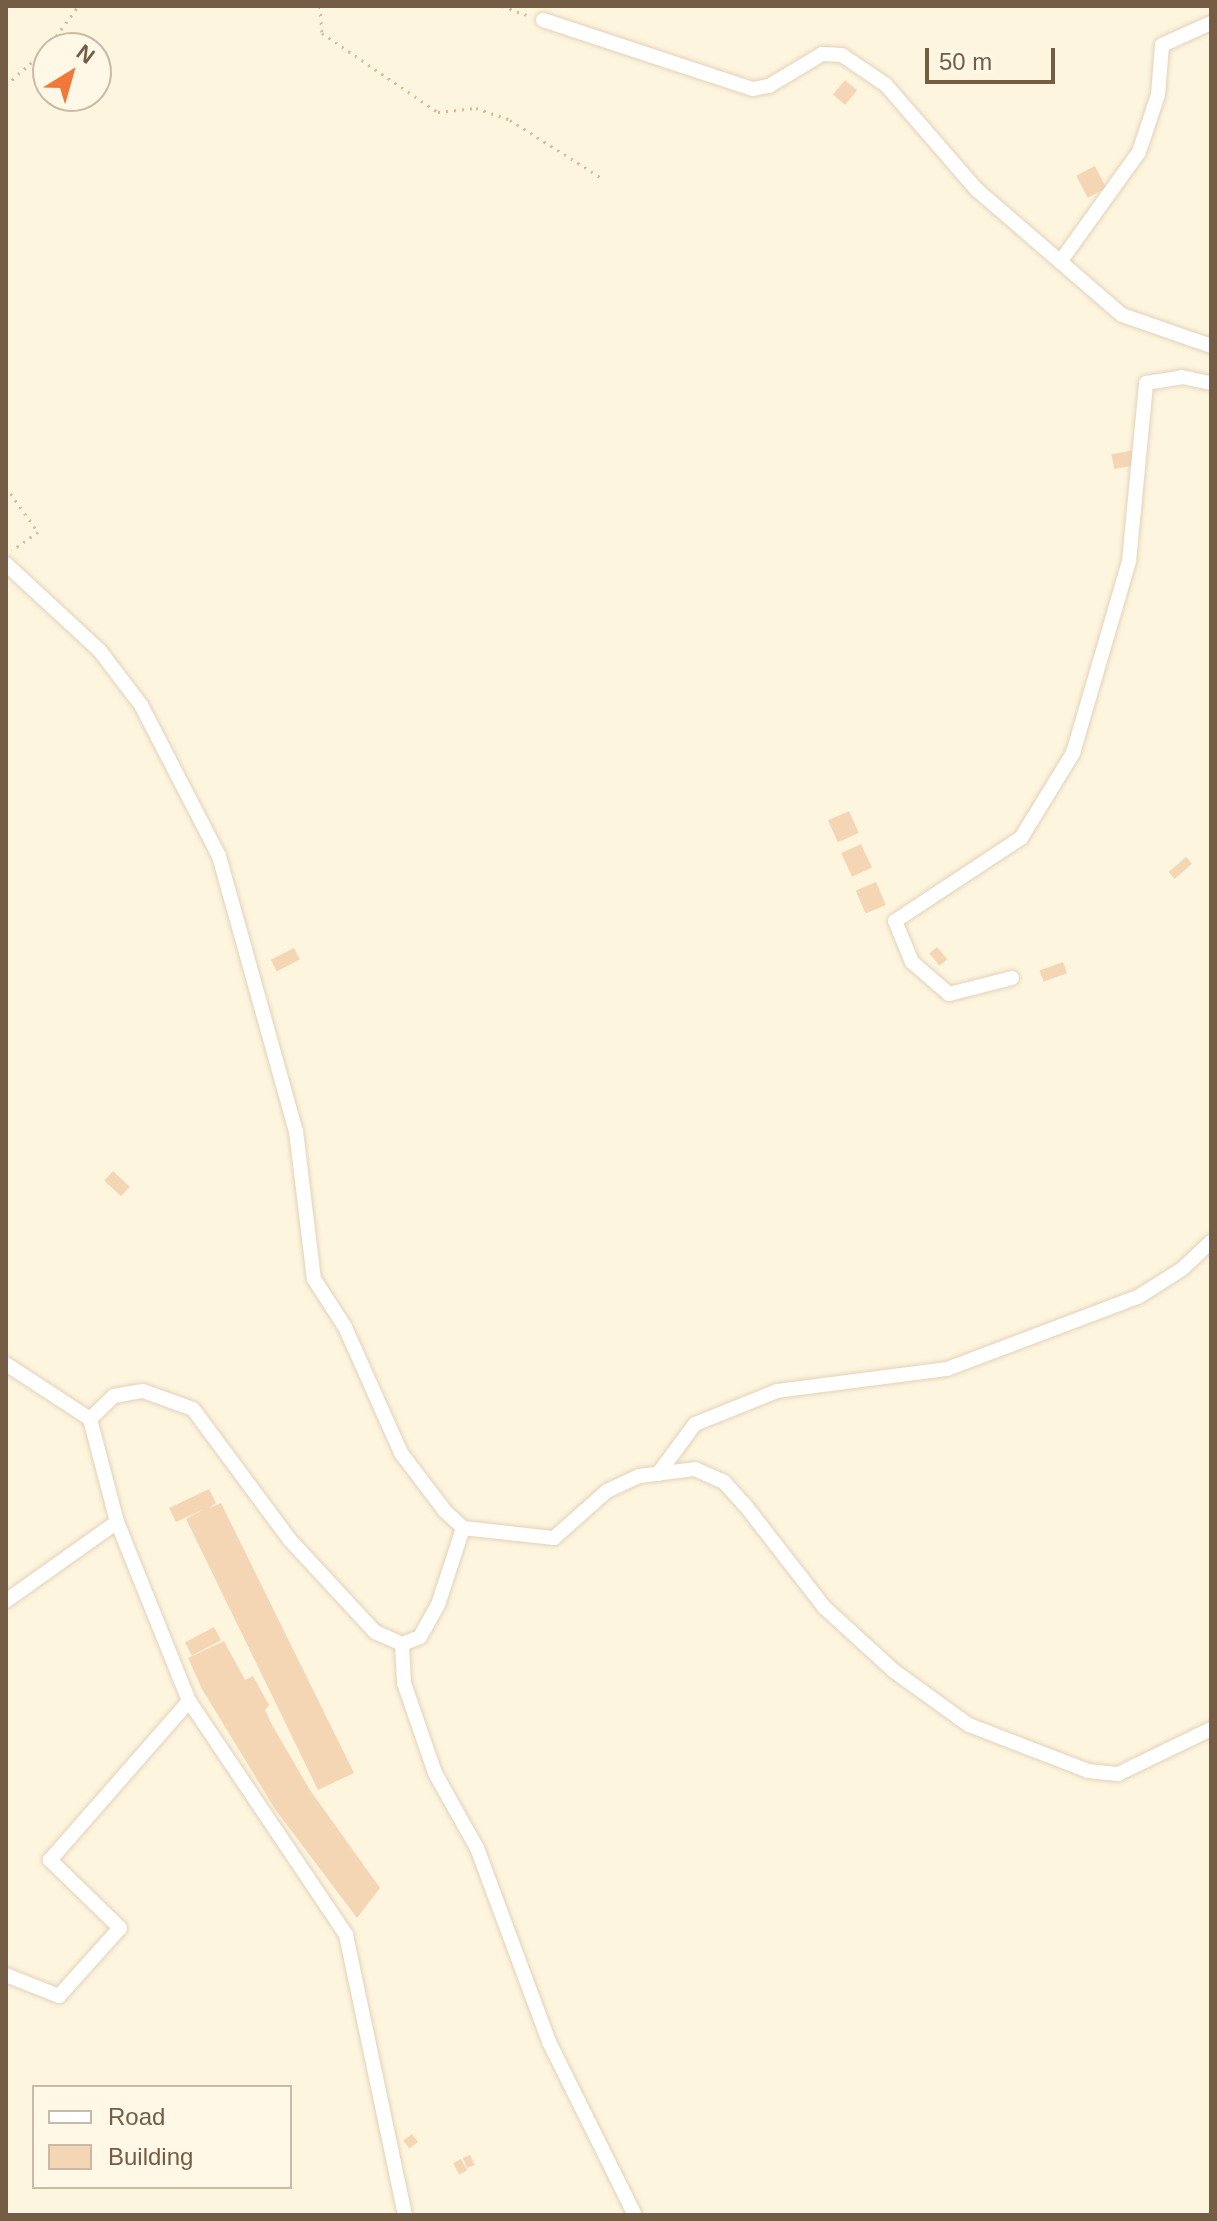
<!DOCTYPE html>
<html>
<head>
<meta charset="utf-8">
<style>
	body { margin:0 }
	#map { position:relative; width:1217px; height:2221px; overflow:hidden; background:#fef5de; font-family:Arial,sans-serif }
	div>[style] { position:absolute }
	[style*='--x'] { left:calc(var(--x)*1px); top:calc(var(--y)*1px); width:calc(var(--w)*1px); rotate:calc(var(--a)*1deg) }
	.building>* { inset:0; background:#f5d6b4; transform-origin:0 0 }
	.path>* { height:3px; margin-top:-1.5px; transform-origin:0; background:repeating-linear-gradient(90deg,#dab997 0 2px,transparent 0 8px) }
	.roads { filter:drop-shadow(0 0 2px #e2d2ba) drop-shadow(0 0 2px #e2d2ba) }
	.street>* { height:14px; margin:-7px; padding:0 7px; transform-origin:7px; border-radius:7px; background:#fff }
	span { translate:-50% -50%; white-space:nowrap; text-align:center; line-height:1.15; -webkit-text-stroke:6px #fff8e6; paint-order:stroke }
	.frame { position:absolute; inset:0; border:8px solid #755c45; pointer-events:none }
	.legend { position:absolute; left:32px; top:2085px; width:260px; height:104px; box-sizing:border-box; background:#fff8e6; border:2px solid #c8baa6; margin:0; padding:10px 14px; list-style:none; font-size:24px; color:#755c45 }
	.legend li { display:flex; align-items:center; gap:16px; height:40px }
	.legend b { width:40px; border:2px solid #c8baa6 }
	.north { position:absolute; left:32px; top:32px; width:80px; height:80px; box-sizing:border-box; background:#fff8e6; border:2px solid #c8baa6; border-radius:50%; rotate:37deg; font-size:22px; font-weight:700; line-height:32px; text-align:center; color:#755c45 }
	.north::after { content:''; display:block; margin:auto; width:28px; height:36px; background:#f27839; clip-path:polygon(50% 0,100% 100%,50% 72%,0 100%) }
	.scale { position:absolute; left:925px; top:48px; width:130px; height:36px; box-sizing:border-box; border:4px solid #755c45; border-top:0; padding-left:10px; font-size:24px; line-height:28px; white-space:nowrap; color:#755c45; -webkit-text-stroke:6px #fff8e6; paint-order:stroke }
</style>
</head>
<body>
<div id="map">
	<div class="building">
		<i style="left:845px;top:80px;width:16px;height:19px;rotate:40deg"></i>
		<i style="left:1095px;top:166px;width:25px;height:21px;rotate:63deg"></i>
		<i style="left:1134px;top:450px;width:15px;height:23px;rotate:79deg"></i>
		<i style="left:849px;top:811px;width:24px;height:23px;rotate:66deg"></i>
		<i style="left:861px;top:844px;width:26px;height:22px;rotate:65deg"></i>
		<i style="left:1186px;top:857px;width:9px;height:23px;rotate:49deg"></i>
		<i style="left:876px;top:882px;width:25px;height:22px;rotate:67deg"></i>
		<i style="left:937px;top:947px;width:16px;height:10px;rotate:50deg"></i>
		<i style="left:294px;top:948px;width:13px;height:26px;rotate:63deg"></i>
		<i style="left:1063px;top:962px;width:12px;height:25px;rotate:70deg"></i>
		<i style="left:113px;top:1171px;width:23px;height:13px;rotate:43deg"></i>
		<i style="clip-path:polygon(209px 1489px,216px 1503px,209px 1508px,221px 1503px,354px 1773px,318px 1790px,186px 1519px,204px 1509px,176px 1522px,169px 1508px)"></i>
		<i style="left:214px;top:1627px;width:15px;height:33px;rotate:62deg"></i>
		<i style="clip-path:polygon(224px 1641px,245px 1680px,253px 1676px,269px 1705px,265px 1710px,272px 1725px,310px 1790px,380px 1888px,357px 1918px,275px 1809px,202px 1689px,188px 1658px)"></i>
		<i style="left:412px;top:2134px;width:10px;height:11px;rotate:53deg"></i>
		<i style="clip-path:polygon(470px 2155px,475px 2165px,467px 2168px,463px 2158px)"></i>
		<i style="left:461px;top:2159px;width:13px;height:9px;rotate:61deg"></i>
	</div>
	<div class="path">
		<i style="--x:320;--y:6;--w:27;--a:86"></i>
		<i style="--x:322;--y:33;--w:140;--a:34.3"></i>
		<i style="--x:438;--y:112;--w:38;--a:-6"></i>
		<i style="--x:476;--y:108;--w:36;--a:19"></i>
		<i style="--x:510;--y:120;--w:107;--a:32.3"></i>
		<i style="--x:502;--y:6;--w:29;--a:20"></i>
		<i style="--x:6;--y:85;--w:55;--a:-41.3"></i>
		<i style="--x:47;--y:49;--w:53;--a:-54.2"></i>
		<i style="--x:6;--y:487;--w:55;--a:54.6"></i>
		<i style="--x:38;--y:532;--w:32;--a:145"></i>
	</div>
	<div class="roads">
		<div class="street">
			<i style="--x:543;--y:20;--w:221;--a:18.2"></i>
			<i style="--x:753;--y:89;--w:16;--a:-11"></i>
			<i style="--x:769;--y:86;--w:62;--a:-31.1"></i>
			<i style="--x:822;--y:54;--w:20;--a:3"></i>
			<i style="--x:842;--y:55;--w:53;--a:34.3"></i>
			<i style="--x:886;--y:85;--w:138;--a:49.1"></i>
			<i style="--x:976;--y:189;--w:193;--a:40.8"></i>
			<i style="--x:1122;--y:315;--w:94;--a:19.2"></i>
			<i style="--x:1060;--y:262;--w:135;--a:-54.3"></i>
			<i style="--x:1139;--y:152;--w:60;--a:-71.6"></i>
			<i style="--x:1158;--y:95;--w:50;--a:-85.4"></i>
			<i style="--x:1162;--y:45;--w:54;--a:-24.2"></i>
			<i style="--x:6;--y:564;--w:128;--a:42.8"></i>
			<i style="--x:100;--y:651;--w:68;--a:52.8"></i>
			<i style="--x:141;--y:705;--w:170;--a:62.7"></i>
			<i style="--x:219;--y:856;--w:286;--a:74.4"></i>
			<i style="--x:296;--y:1131;--w:149;--a:83.1"></i>
			<i style="--x:314;--y:1279;--w:57;--a:57.1"></i>
			<i style="--x:345;--y:1327;--w:138;--a:66"></i>
			<i style="--x:401;--y:1453;--w:73;--a:52.8"></i>
			<i style="--x:445;--y:1511;--w:25;--a:43"></i>
			<i style="--x:463;--y:1528;--w:92;--a:6.3"></i>
			<i style="--x:554;--y:1538;--w:71;--a:-41.6"></i>
			<i style="--x:607;--y:1491;--w:35;--a:-25"></i>
			<i style="--x:639;--y:1476;--w:56;--a:-7.1"></i>
			<i style="--x:695;--y:1469;--w:32;--a:24"></i>
			<i style="--x:724;--y:1482;--w:31;--a:48"></i>
			<i style="--x:745;--y:1505;--w:129;--a:52.2"></i>
			<i style="--x:824;--y:1607;--w:95;--a:42.4"></i>
			<i style="--x:894;--y:1671;--w:92;--a:35.8"></i>
			<i style="--x:969;--y:1725;--w:128;--a:21.1"></i>
			<i style="--x:1088;--y:1771;--w:30;--a:6"></i>
			<i style="--x:1118;--y:1774;--w:103;--a:-25.8"></i>
			<i style="--x:1012;--y:978;--w:65;--a:165.7"></i>
			<i style="--x:949;--y:994;--w:49;--a:-139.1"></i>
			<i style="--x:912;--y:962;--w:44;--a:-112.5"></i>
			<i style="--x:895;--y:921;--w:151;--a:-33.4"></i>
			<i style="--x:1021;--y:838;--w:100;--a:-58.5"></i>
			<i style="--x:1073;--y:753;--w:200;--a:-73.7"></i>
			<i style="--x:1129;--y:561;--w:179;--a:-84.5"></i>
			<i style="--x:1146;--y:383;--w:36;--a:-9"></i>
			<i style="--x:1182;--y:377;--w:30;--a:12"></i>
			<i style="--x:6;--y:1364;--w:100;--a:33.2"></i>
			<i style="--x:90;--y:1419;--w:106;--a:75.3"></i>
			<i style="--x:117;--y:1522;--w:136;--a:144.6"></i>
			<i style="--x:90;--y:1419;--w:33;--a:-44"></i>
			<i style="--x:114;--y:1396;--w:29;--a:-10"></i>
			<i style="--x:143;--y:1391;--w:53;--a:19.8"></i>
			<i style="--x:193;--y:1409;--w:163;--a:53.5"></i>
			<i style="--x:290;--y:1540;--w:125;--a:47.3"></i>
			<i style="--x:375;--y:1632;--w:30;--a:24"></i>
			<i style="--x:402;--y:1644;--w:19;--a:-21"></i>
			<i style="--x:420;--y:1637;--w:37;--a:-61"></i>
			<i style="--x:438;--y:1605;--w:81;--a:-72"></i>
			<i style="--x:658;--y:1474;--w:62;--a:-53.5"></i>
			<i style="--x:695;--y:1424;--w:88;--a:-21.9"></i>
			<i style="--x:777;--y:1391;--w:171;--a:-7.4"></i>
			<i style="--x:947;--y:1369;--w:204;--a:-20.7"></i>
			<i style="--x:1138;--y:1297;--w:52;--a:-32.5"></i>
			<i style="--x:1182;--y:1269;--w:40;--a:-43"></i>
			<i style="--x:402;--y:1644;--w:39;--a:87"></i>
			<i style="--x:404;--y:1683;--w:95;--a:71"></i>
			<i style="--x:435;--y:1773;--w:86;--a:60.8"></i>
			<i style="--x:477;--y:1848;--w:207;--a:69.6"></i>
			<i style="--x:549;--y:2042;--w:193;--a:63.6"></i>
			<i style="--x:189;--y:1701;--w:282;--a:56.1"></i>
			<i style="--x:346;--y:1935;--w:286;--a:78.1"></i>
			<i style="--x:6;--y:1975;--w:57;--a:21.6"></i>
			<i style="--x:59;--y:1996;--w:91;--a:-48.1"></i>
			<i style="--x:120;--y:1928;--w:98;--a:-135.8"></i>
			<i style="--x:50;--y:1860;--w:211;--a:-48.8"></i>
			<i style="--x:189;--y:1701;--w:193;--a:-111.9"></i>
		</div>
	</div>
	<div class="frame"></div>
	<ul class="legend">
	<li><b style="height:10px;background:#fff"></b>Road</li>
	<li><b style="height:22px;background:#f5d6b4"></b>Building</li>
	</ul>
	<div class="north">N</div>
	<div class="scale">50 m</div>
</div>
</body>
</html>
